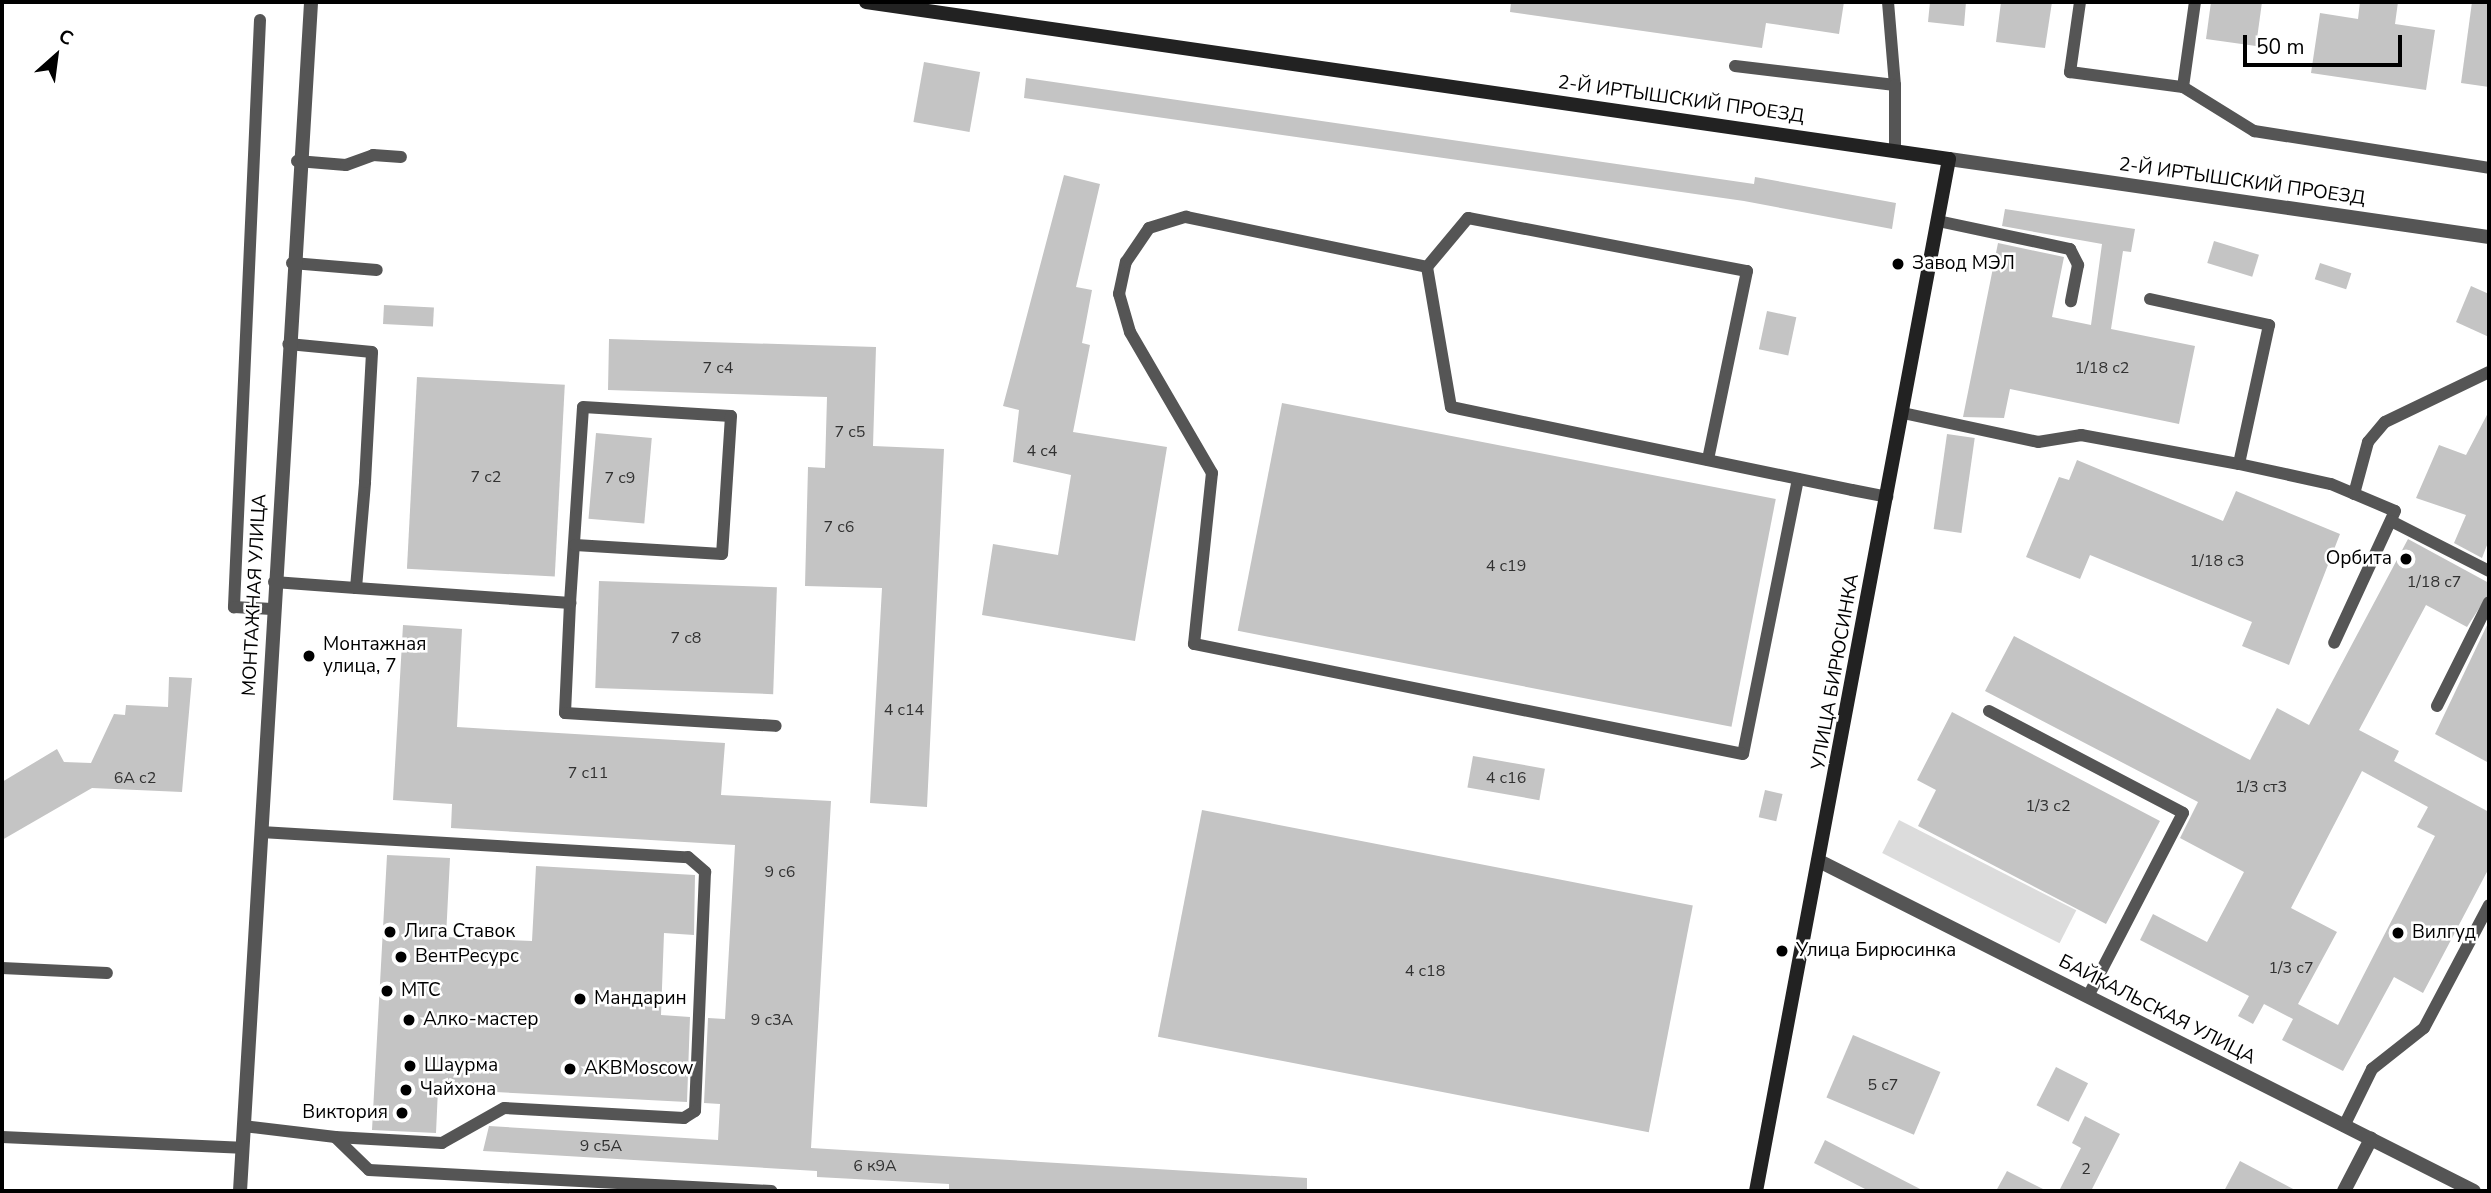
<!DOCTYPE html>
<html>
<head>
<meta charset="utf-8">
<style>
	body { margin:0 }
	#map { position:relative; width:2491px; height:1193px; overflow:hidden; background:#fff; font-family:"Nunito Sans",sans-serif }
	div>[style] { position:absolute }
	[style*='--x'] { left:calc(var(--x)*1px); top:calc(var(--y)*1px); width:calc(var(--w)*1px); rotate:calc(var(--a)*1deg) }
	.green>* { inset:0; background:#dcdcdc; transform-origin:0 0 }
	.building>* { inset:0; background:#c4c4c4; transform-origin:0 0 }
	.service>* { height:12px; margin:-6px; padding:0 6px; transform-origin:6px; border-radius:6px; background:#555 }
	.minor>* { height:14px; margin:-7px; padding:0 7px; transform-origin:7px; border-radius:7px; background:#555 }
	.tertiary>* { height:14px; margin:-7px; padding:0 7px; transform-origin:7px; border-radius:7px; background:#555 }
	.secondary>* { height:14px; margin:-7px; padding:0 7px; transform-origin:7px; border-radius:7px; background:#222 }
	.dots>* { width:19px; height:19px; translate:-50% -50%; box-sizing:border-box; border:4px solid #fff; border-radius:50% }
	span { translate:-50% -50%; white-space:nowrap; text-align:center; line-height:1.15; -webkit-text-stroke:5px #fff; paint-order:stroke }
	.number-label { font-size:16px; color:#313131 }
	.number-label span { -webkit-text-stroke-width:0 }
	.street-label { font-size:19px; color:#000 }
	.poi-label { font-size:19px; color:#000 }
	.left { translate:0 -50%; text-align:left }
	.right { translate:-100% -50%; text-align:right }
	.frame { position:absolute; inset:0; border:4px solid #000; pointer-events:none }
	.north { position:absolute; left:21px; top:21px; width:70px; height:70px; -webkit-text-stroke:5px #fff; paint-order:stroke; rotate:28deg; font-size:19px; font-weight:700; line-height:28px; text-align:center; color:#000 }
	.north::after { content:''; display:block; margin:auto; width:24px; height:32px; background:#000; clip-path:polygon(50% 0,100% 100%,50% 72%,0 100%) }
	.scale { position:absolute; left:2243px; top:35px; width:159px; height:32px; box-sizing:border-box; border:4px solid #000; border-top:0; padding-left:9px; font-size:21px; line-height:24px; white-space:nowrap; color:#000; -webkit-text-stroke:5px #fff; paint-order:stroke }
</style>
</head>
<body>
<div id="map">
	<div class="green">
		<i style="left:1899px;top:820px;width:199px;height:37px;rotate:27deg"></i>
	</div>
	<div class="building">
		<i style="clip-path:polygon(1511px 2px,1844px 2px,1839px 34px,1766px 23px,1762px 48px,1510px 12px)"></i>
		<i style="clip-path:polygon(1930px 2px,1966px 2px,1964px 26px,1928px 22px)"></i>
		<i style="clip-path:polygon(2001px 2px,2052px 2px,2045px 48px,1996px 42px)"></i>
		<i style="clip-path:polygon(2211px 2px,2262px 2px,2256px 46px,2206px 39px)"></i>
		<i style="clip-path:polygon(2360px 2px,2398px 2px,2395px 24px,2435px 30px,2426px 90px,2311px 73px,2320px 13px,2358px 19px)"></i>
		<i style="clip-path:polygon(2472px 2px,2489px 2px,2489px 87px,2461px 83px)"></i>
		<i style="left:924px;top:62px;width:57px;height:61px;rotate:10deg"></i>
		<i style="clip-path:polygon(1026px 78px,1754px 184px,1755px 177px,1896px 203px,1892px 229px,1744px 201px,1024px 98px)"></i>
		<i style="clip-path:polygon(1064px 175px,1100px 184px,1076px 287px,1092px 290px,1082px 343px,1090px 345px,1073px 432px,1167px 447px,1135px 641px,982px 615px,993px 544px,1058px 555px,1071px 475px,1013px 462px,1019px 410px,1003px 406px)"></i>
		<i style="clip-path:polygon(2005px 209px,2135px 229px,2131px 252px,2123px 251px,2111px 329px,2195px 346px,2179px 424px,2010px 389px,2004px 418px,1963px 417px,1998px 243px,2064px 257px,2052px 317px,2091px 325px,2102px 244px,2002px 226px)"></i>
		<i style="left:2214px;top:241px;width:47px;height:23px;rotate:17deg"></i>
		<i style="left:2320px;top:263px;width:33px;height:17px;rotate:18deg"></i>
		<i style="clip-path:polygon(2471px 286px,2489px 294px,2489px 337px,2456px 322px)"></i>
		<i style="left:384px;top:305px;width:50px;height:19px;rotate:3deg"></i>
		<i style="left:1767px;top:311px;width:30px;height:39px;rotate:12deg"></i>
		<i style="clip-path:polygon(609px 339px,876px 347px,873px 446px,944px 449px,927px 807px,870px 803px,882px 588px,805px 586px,808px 467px,825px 468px,827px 397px,608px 390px)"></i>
		<i style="left:417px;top:377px;width:148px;height:192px;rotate:3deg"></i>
		<i style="left:1282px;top:403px;width:503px;height:232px;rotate:11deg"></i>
		<i style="clip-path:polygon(2489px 411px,2489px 540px,2482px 558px,2454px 543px,2466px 515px,2416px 498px,2439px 445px,2466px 455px)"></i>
		<i style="left:596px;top:433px;width:56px;height:86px;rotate:5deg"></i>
		<i style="left:1947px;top:434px;width:28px;height:96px;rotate:8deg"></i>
		<i style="clip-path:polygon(2077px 460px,2223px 521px,2236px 491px,2340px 534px,2289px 665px,2242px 646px,2252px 622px,2090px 555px,2080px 579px,2026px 557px,2059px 477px,2069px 480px)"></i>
		<i style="clip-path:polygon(evenodd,2408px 539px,2489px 583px,2489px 593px,2467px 627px,2426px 605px,2359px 730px,2399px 751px,2394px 761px,2489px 812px,2489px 868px,2423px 993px,2394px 977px,2343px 1071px,2282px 1040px,2293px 1019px,2264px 1004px,2253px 1024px,2238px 1016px,2249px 996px,2140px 940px,2153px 914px,2207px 942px,2244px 872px,2180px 838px,2198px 802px,1985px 691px,2014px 636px,2250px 760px,2277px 708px,2309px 725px,2408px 539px,2362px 771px,2428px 807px,2417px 827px,2435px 836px,2338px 1025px,2298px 1004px,2337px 932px,2291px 908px,2362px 771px)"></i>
		<i style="left:599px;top:581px;width:178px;height:107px;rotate:2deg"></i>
		<i style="clip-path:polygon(2489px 621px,2489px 763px,2435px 734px)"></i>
		<i style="clip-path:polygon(403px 625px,462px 629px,457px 727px,725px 743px,721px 795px,831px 801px,811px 1148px,1307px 1178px,1307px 1191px,949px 1191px,949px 1184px,817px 1177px,817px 1171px,483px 1151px,489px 1126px,718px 1140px,720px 1104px,704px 1103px,708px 1018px,725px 1019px,735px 845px,451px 828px,452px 804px,393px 800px)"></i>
		<i style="clip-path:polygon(169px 677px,192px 678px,182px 792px,92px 788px,2px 840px,2px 782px,57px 749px,64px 762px,91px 763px,114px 714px,125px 715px,126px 705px,168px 707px)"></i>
		<i style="clip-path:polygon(1952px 712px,2160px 821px,2106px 924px,1918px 826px,1936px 790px,1917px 780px)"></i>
		<i style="left:1473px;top:756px;width:73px;height:32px;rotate:10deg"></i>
		<i style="left:1765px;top:790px;width:18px;height:28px;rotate:13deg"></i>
		<i style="left:1202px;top:810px;width:500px;height:231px;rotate:11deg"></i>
		<i style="clip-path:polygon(387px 855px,450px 858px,446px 937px,532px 941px,536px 866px,695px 875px,694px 935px,664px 933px,661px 1015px,690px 1017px,687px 1102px,438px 1089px,436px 1133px,372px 1130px)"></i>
		<i style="left:1853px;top:1035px;width:95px;height:68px;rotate:23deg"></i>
		<i style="left:2056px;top:1067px;width:36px;height:43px;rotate:27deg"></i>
		<i style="clip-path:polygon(2085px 1116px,2120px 1134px,2091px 1191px,2059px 1191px,2081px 1148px,2072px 1143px)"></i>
		<i style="clip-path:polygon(1825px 1140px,1924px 1191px,1869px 1191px,1814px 1163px)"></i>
		<i style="clip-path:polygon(2240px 1161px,2297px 1191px,2224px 1191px)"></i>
		<i style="clip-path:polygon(2007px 1171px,2047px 1191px,1996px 1191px)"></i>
	</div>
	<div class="service">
		<i style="--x:1888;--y:2;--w:83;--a:85.2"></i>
		<i style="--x:2080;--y:2;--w:71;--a:98.1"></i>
		<i style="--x:2070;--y:72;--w:114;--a:7.6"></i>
		<i style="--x:2183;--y:87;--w:84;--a:31.8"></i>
		<i style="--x:2254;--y:131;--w:238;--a:8.9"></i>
		<i style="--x:260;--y:20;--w:588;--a:92.54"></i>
		<i style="--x:234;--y:607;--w:38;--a:3"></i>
		<i style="--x:1735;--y:66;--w:161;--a:6.8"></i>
		<i style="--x:1895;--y:85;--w:65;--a:90"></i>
		<i style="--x:2183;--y:87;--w:86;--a:-82"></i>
		<i style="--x:297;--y:161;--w:49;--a:4.7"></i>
		<i style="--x:346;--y:165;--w:29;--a:-20"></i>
		<i style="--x:373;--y:155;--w:28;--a:4"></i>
		<i style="--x:1938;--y:221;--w:135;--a:12"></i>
		<i style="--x:2070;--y:249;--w:18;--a:63"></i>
		<i style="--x:2078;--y:265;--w:37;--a:101"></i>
		<i style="--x:292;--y:263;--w:85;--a:4.7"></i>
		<i style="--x:1427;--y:267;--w:64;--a:-50.1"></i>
		<i style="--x:1468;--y:218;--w:284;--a:10.8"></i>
		<i style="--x:1747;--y:271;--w:193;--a:101.7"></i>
		<i style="--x:2150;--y:299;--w:122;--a:12.3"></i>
		<i style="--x:2269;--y:325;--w:142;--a:102.2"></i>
		<i style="--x:1903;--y:413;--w:138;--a:12.1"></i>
		<i style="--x:2038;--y:442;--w:44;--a:-9.2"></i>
		<i style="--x:2081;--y:435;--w:161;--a:10.4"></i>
		<i style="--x:2239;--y:464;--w:94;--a:12.3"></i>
		<i style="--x:2331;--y:484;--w:69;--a:22.9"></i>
		<i style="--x:2395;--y:511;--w:145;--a:114.8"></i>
		<i style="--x:1798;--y:479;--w:280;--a:101.3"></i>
		<i style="--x:1743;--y:754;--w:560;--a:-168.67"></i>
		<i style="--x:1194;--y:644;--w:172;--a:-84"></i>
		<i style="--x:1212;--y:473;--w:163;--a:-120.2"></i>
		<i style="--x:1130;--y:332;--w:40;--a:-106"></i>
		<i style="--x:1119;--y:294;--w:33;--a:-78"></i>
		<i style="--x:1126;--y:262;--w:41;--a:-55.9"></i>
		<i style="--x:1149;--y:228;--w:39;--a:-17"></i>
		<i style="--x:1186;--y:217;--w:246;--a:11.7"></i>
		<i style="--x:1427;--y:267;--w:142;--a:80.3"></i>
		<i style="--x:1451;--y:407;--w:409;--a:11.7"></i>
		<i style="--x:1852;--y:490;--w:36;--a:11"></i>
		<i style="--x:2354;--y:494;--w:54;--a:-74.9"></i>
		<i style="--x:2368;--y:442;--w:26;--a:-50"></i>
		<i style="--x:2385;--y:422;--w:115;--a:-25.7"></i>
		<i style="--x:2391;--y:521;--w:110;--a:27"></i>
		<i style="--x:274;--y:582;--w:82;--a:4.2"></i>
		<i style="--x:356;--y:588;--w:106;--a:-85.1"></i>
		<i style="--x:365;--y:482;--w:130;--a:-86.9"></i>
		<i style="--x:372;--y:352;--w:84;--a:-174.6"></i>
		<i style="--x:356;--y:588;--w:215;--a:4"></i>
		<i style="--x:570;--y:603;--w:110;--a:92.6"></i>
		<i style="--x:565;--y:713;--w:211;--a:3.5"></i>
		<i style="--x:570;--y:603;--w:196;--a:-86.2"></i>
		<i style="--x:583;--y:407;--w:148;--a:3.5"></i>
		<i style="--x:731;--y:416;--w:138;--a:93.7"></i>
		<i style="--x:722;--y:554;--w:147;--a:-176.5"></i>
		<i style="--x:2437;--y:706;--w:116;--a:-63.4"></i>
		<i style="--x:1989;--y:711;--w:219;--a:27.7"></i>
		<i style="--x:2183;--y:813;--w:206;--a:117.4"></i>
		<i style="--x:261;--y:832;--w:428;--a:3.4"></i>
		<i style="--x:688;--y:857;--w:23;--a:41"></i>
		<i style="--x:705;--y:872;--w:239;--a:92.4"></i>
		<i style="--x:695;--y:1111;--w:13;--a:148"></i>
		<i style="--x:684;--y:1118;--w:180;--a:-176.8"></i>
		<i style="--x:504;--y:1108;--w:71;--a:150.6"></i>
		<i style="--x:442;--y:1143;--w:107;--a:-176.8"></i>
		<i style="--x:2;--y:968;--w:105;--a:2.7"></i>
		<i style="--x:243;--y:1126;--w:93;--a:6.8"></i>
		<i style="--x:335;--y:1137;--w:47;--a:44.1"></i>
		<i style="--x:369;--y:1170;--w:403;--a:3"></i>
		<i style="--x:2344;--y:1126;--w:64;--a:-63.8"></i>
		<i style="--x:2372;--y:1069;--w:66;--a:-38.3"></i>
		<i style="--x:2424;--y:1028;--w:139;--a:-62.1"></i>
		<i style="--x:2;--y:1137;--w:239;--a:2.6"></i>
	</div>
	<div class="minor">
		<i style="--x:2344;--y:1191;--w:59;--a:-62.6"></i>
	</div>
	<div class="tertiary">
		<i style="--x:1949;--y:159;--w:546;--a:8.22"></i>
		<i style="--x:1821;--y:862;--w:731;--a:26.74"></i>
		<i style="--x:240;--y:1191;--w:1191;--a:-86.58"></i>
	</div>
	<div class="secondary">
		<i style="--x:866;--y:2;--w:1094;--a:8.25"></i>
		<i style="--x:1949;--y:159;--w:1050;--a:100.59"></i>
	</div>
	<div class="dots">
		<i style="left:1898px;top:264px;background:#000"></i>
		<i style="left:2406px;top:559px;background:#000"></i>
		<i style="left:309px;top:656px;background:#000"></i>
		<i style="left:390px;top:932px;background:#000"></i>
		<i style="left:2398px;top:933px;background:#000"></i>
		<i style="left:1782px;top:951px;background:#000"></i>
		<i style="left:401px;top:957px;background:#000"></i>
		<i style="left:387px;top:991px;background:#000"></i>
		<i style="left:580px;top:999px;background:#000"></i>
		<i style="left:409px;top:1020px;background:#000"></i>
		<i style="left:410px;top:1066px;background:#000"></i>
		<i style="left:570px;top:1069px;background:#000"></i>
		<i style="left:406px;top:1090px;background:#000"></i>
		<i style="left:402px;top:1113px;background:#000"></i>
	</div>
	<div class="number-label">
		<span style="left:718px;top:368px">7 с4</span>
		<span style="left:2102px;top:368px">1/18 с2</span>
		<span style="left:850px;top:432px">7 с5</span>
		<span style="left:1042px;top:451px">4 с4</span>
		<span style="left:486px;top:477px">7 с2</span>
		<span style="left:620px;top:478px">7 с9</span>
		<span style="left:839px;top:527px">7 с6</span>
		<span style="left:2217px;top:561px">1/18 с3</span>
		<span style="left:1506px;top:566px">4 с19</span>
		<span style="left:2434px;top:582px">1/18 с7</span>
		<span style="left:686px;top:638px">7 с8</span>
		<span style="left:904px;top:710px">4 c14</span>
		<span style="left:588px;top:773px">7 с11</span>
		<span style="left:135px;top:778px">6А с2</span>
		<span style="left:1506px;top:778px">4 с16</span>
		<span style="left:2261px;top:787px">1/3 ст3</span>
		<span style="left:2048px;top:806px">1/3 с2</span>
		<span style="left:780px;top:872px">9 с6</span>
		<span style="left:2291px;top:968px">1/3 с7</span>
		<span style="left:1425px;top:971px">4 с18</span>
		<span style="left:772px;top:1020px">9 с3А</span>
		<span style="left:1883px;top:1085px">5 с7</span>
		<span style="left:601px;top:1146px">9 c5A</span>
		<span style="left:875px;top:1166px">6 к9А</span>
		<span style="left:2086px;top:1169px">2</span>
	</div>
	<div class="street-label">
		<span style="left:1681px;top:100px;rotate:8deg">2-Й ИРТЫШСКИЙ ПРОЕЗД</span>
		<span style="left:2242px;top:182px;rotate:8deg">2-Й ИРТЫШСКИЙ ПРОЕЗД</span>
		<span style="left:255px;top:595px;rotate:-87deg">МОНТАЖНАЯ УЛИЦА</span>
		<span style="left:1836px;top:672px;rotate:-80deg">УЛИЦА БИРЮСИНКА</span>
		<span style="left:2157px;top:1010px;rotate:27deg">БАЙКАЛЬСКАЯ УЛИЦА</span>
	</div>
	<div class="poi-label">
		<span class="left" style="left:1912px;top:264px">Завод МЭЛ</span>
		<span class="right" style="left:2392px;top:559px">Орбита</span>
		<span class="left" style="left:323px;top:656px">Монтажная<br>улица, 7</span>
		<span class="left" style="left:404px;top:932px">Лига Ставок</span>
		<span class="left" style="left:2412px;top:933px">Вилгуд</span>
		<span class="left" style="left:1796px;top:951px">Улица Бирюсинка</span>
		<span class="left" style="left:415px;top:957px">ВентРесурс</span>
		<span class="left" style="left:401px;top:991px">МТС</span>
		<span class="left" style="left:594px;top:999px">Мандарин</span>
		<span class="left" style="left:423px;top:1020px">Алко-мастер</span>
		<span class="left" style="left:424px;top:1066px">Шаурма</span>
		<span class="left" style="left:584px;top:1069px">AKBMoscow</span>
		<span class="left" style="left:420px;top:1090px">Чайхона</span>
		<span class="right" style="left:388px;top:1113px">Виктория</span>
	</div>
	<div class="frame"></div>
	<div class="north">С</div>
	<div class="scale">50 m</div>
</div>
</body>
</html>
